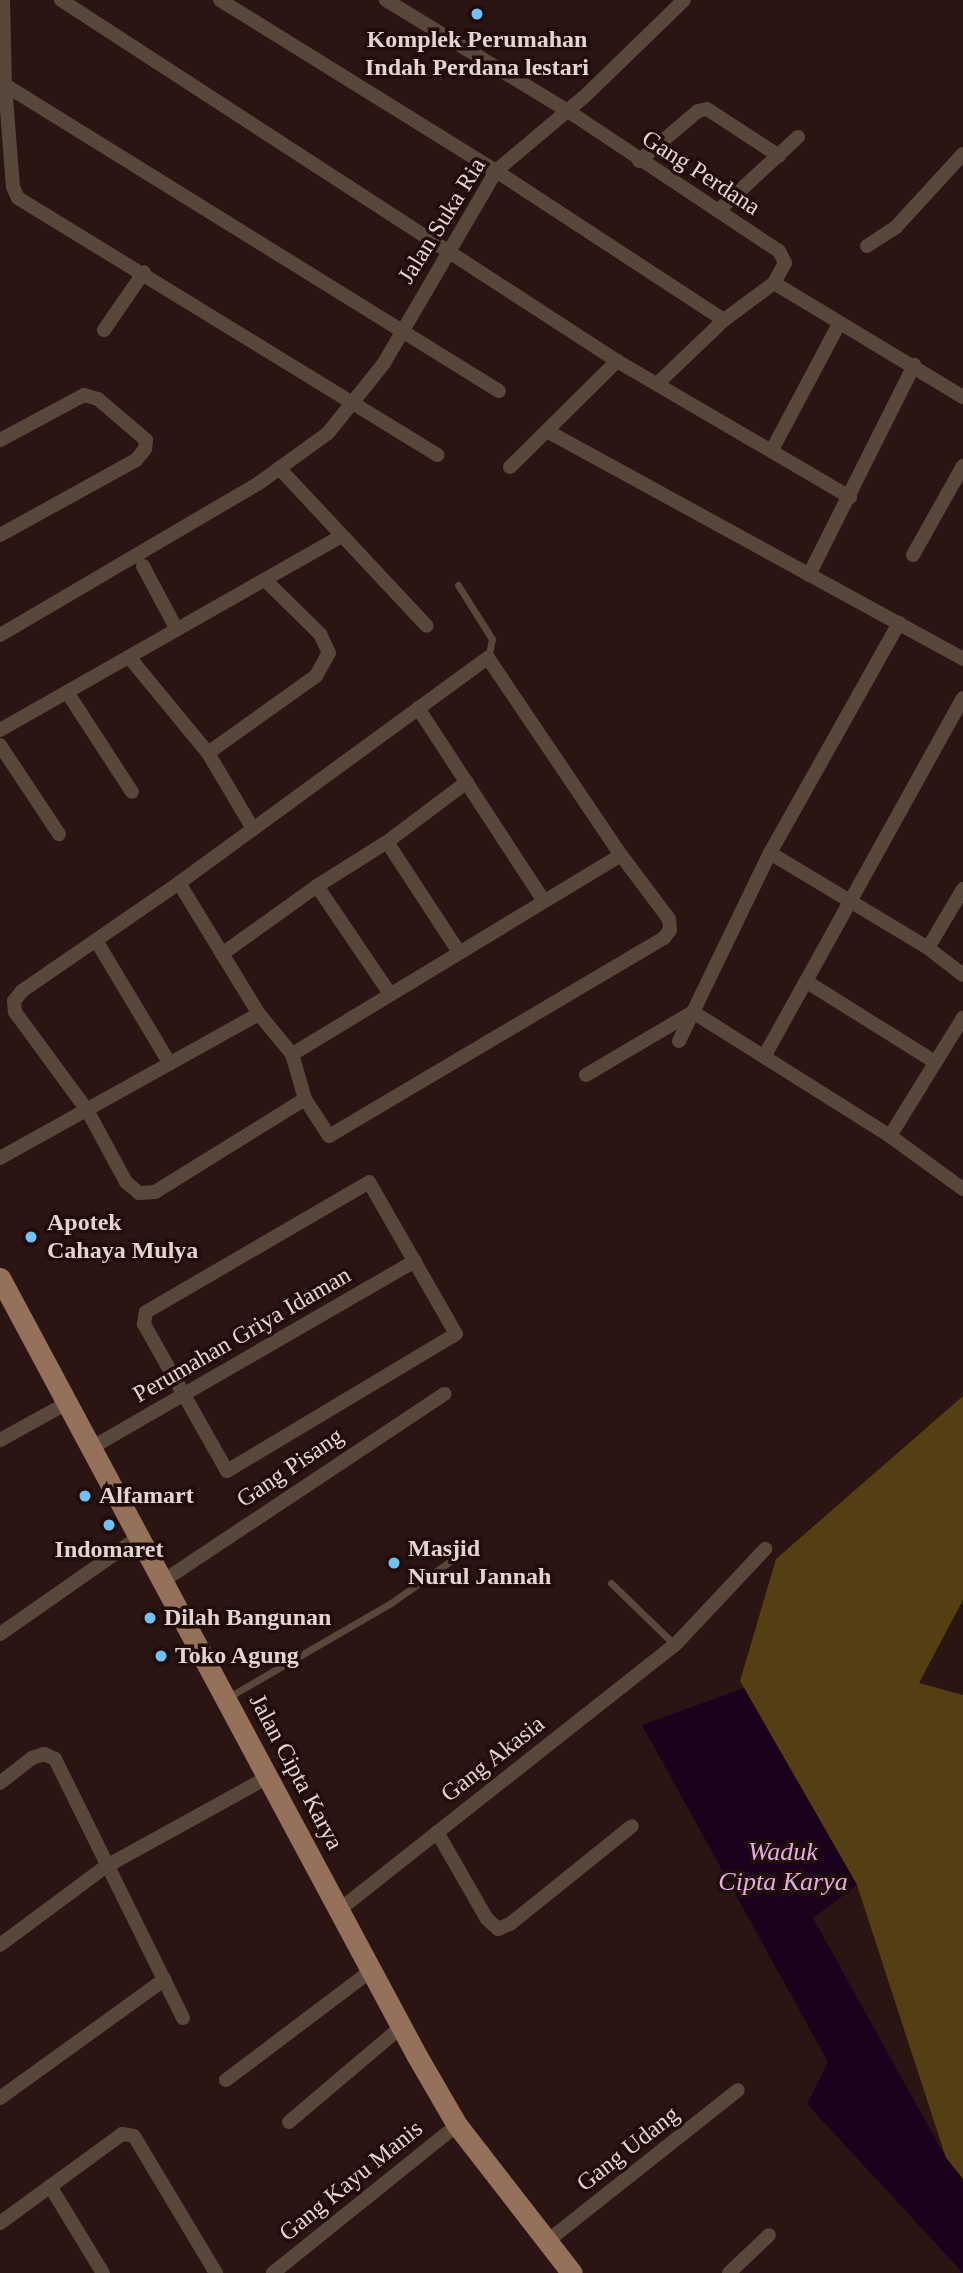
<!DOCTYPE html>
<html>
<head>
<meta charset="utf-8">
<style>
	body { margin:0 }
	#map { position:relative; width:963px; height:2273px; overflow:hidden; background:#2a1513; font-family:Georgia,serif }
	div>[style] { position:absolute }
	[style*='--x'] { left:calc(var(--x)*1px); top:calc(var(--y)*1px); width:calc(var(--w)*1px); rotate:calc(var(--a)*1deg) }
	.forest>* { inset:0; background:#543f12 }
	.water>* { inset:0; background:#1b021c }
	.service>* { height:7px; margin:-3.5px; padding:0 3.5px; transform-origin:3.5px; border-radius:3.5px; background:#58473b }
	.minor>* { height:14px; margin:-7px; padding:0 7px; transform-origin:7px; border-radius:7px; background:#58473b }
	.primary>* { height:21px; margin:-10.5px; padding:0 10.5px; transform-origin:10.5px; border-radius:10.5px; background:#95715a }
	.dots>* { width:19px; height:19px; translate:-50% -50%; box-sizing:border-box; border:4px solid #200c0a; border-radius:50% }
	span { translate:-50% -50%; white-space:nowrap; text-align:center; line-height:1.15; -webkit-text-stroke:7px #200c0a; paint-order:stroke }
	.poi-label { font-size:24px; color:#e3d4d2; font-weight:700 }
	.left { translate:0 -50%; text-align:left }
	.street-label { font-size:24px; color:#e3d4d2 }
	.water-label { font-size:26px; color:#e3ace2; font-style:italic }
</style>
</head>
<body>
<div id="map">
	<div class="forest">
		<i style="clip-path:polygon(963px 1396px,963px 1600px,919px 1683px,963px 1695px,963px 2179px,946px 2158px,857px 1885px,740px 1681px,776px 1559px)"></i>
	</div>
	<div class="water">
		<i style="clip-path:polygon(744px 1688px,857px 1885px,813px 1918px,946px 2158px,963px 2179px,963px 2273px,807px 2104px,828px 2062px,642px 1725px)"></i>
	</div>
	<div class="service">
		<i style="--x:458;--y:585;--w:64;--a:57.8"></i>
		<i style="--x:492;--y:639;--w:19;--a:102"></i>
		<i style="--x:611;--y:1583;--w:89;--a:44.1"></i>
		<i style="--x:227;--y:1698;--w:190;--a:-30.1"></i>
		<i style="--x:391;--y:1603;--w:83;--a:-35.2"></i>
	</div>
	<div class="minor">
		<i style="--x:3;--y:0;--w:85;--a:88.7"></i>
		<i style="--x:5;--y:85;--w:102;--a:85.5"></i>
		<i style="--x:13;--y:187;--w:12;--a:66"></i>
		<i style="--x:18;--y:198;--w:492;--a:31.5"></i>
		<i style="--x:61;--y:0;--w:663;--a:32.99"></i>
		<i style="--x:617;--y:361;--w:270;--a:30.3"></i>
		<i style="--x:220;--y:0;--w:325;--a:31.8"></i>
		<i style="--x:496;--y:171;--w:272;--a:33.2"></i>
		<i style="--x:386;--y:0;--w:213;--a:31.4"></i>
		<i style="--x:568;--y:111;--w:253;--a:33.6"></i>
		<i style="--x:779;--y:251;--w:13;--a:63"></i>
		<i style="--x:785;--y:263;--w:23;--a:119"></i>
		<i style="--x:5;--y:85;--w:581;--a:31.78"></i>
		<i style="--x:639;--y:161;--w:77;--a:-40.3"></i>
		<i style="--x:698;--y:111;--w:9;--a:-13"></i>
		<i style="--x:707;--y:109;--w:86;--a:33.1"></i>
		<i style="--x:718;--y:211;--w:109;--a:-42.8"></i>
		<i style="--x:867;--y:246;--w:35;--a:-33"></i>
		<i style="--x:896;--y:227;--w:99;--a:-47.5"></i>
		<i style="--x:104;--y:330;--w:70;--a:-55.4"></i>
		<i style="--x:657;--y:384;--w:93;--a:-43.7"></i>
		<i style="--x:724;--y:320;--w:62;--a:-36.5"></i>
		<i style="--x:774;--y:283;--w:221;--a:31.1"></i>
		<i style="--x:547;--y:431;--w:474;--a:28.7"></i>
		<i style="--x:0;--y:440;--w:95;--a:-28.2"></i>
		<i style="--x:84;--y:395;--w:15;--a:16"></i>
		<i style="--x:98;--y:399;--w:63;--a:40.5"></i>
		<i style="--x:146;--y:440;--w:9;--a:96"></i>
		<i style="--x:145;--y:449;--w:14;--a:129"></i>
		<i style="--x:136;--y:460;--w:155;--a:151.1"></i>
		<i style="--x:772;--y:450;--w:143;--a:-62"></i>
		<i style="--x:510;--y:467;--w:151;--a:-44.7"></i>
		<i style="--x:279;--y:468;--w:216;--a:46.9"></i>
		<i style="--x:913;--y:555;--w:102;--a:-60.7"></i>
		<i style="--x:143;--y:566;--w:72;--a:62"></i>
		<i style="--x:809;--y:575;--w:235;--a:-63.4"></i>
		<i style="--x:0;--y:635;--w:300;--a:-30.4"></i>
		<i style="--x:259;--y:483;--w:85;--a:-35.9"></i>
		<i style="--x:328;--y:433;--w:90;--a:-51.3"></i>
		<i style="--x:384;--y:363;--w:222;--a:-59.7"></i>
		<i style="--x:496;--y:171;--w:115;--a:-40.1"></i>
		<i style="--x:584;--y:97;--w:139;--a:-44.1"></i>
		<i style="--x:129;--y:657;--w:124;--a:50.5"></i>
		<i style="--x:208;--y:753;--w:86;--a:59.3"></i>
		<i style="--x:67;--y:692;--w:119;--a:57"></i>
		<i style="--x:418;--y:708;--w:230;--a:56.9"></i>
		<i style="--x:0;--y:730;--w:393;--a:-29.6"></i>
		<i style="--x:0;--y:745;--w:107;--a:56.5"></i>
		<i style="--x:208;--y:753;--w:133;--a:-35.5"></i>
		<i style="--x:316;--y:676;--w:26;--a:-61"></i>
		<i style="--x:329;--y:653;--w:21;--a:-115"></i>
		<i style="--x:320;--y:634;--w:77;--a:-135.5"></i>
		<i style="--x:387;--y:842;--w:131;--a:56.8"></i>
		<i style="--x:770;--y:853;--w:184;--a:31"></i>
		<i style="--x:928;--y:948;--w:44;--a:37.6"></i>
		<i style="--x:179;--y:883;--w:153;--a:58.6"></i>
		<i style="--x:259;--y:1014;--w:52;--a:50.5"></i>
		<i style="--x:292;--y:1054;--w:47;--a:73.9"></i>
		<i style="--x:305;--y:1099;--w:176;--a:148.2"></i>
		<i style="--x:155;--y:1192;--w:16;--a:176"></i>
		<i style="--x:139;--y:1193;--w:17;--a:-140"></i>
		<i style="--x:126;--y:1182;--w:82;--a:-118.4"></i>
		<i style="--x:87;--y:1110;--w:122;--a:-126.3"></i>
		<i style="--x:15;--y:1012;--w:11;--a:-95"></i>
		<i style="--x:14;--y:1001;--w:13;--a:-51"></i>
		<i style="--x:22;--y:991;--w:191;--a:-34.5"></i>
		<i style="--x:179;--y:883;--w:382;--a:-36.1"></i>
		<i style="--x:488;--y:658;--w:238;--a:56"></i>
		<i style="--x:621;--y:855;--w:385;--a:148.8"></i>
		<i style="--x:317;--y:886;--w:83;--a:-32.2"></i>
		<i style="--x:387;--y:842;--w:100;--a:-36.9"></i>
		<i style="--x:97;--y:942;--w:142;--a:59.1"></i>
		<i style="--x:928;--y:948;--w:69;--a:-59.3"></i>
		<i style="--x:222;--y:954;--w:117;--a:-35.6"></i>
		<i style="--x:317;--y:886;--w:130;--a:55.9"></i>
		<i style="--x:807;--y:982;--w:151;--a:32"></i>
		<i style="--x:679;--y:1041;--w:209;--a:-64.2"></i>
		<i style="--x:770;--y:853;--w:264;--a:-60.7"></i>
		<i style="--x:765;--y:1055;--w:408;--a:-61"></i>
		<i style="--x:586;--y:1075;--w:124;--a:-30.5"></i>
		<i style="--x:693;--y:1012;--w:233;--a:32.2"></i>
		<i style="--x:890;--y:1136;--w:90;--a:36"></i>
		<i style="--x:305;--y:1099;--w:44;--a:57"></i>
		<i style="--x:329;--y:1136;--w:389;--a:-30.6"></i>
		<i style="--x:664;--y:938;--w:10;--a:-53"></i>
		<i style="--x:670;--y:930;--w:11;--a:-95"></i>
		<i style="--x:669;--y:919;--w:80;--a:-126.9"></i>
		<i style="--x:890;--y:1136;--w:139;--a:-58.3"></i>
		<i style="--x:0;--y:1158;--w:296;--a:-29.1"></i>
		<i style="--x:369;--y:1182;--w:175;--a:60.2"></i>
		<i style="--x:456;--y:1334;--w:267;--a:149.1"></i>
		<i style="--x:227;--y:1471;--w:169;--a:-119.5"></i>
		<i style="--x:144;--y:1324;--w:12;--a:-81"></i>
		<i style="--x:146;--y:1312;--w:258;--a:-30.2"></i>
		<i style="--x:0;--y:1440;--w:77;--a:-28.9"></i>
		<i style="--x:91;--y:1448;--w:374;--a:-30"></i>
		<i style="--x:163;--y:1581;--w:338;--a:-33.6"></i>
		<i style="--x:0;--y:1634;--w:169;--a:-34.9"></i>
		<i style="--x:0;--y:1783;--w:41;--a:-38"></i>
		<i style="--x:32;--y:1758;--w:13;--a:-18"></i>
		<i style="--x:44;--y:1754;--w:12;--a:24"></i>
		<i style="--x:55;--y:1759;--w:289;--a:63.7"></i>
		<i style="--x:437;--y:1832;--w:100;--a:60.1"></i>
		<i style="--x:487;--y:1919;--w:15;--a:42"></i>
		<i style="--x:498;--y:1929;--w:13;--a:-23"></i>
		<i style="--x:510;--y:1924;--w:156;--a:-38.8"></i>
		<i style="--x:339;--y:1910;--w:428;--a:-38.3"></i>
		<i style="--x:675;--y:1645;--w:132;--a:-46.8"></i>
		<i style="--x:0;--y:1945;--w:131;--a:-36.6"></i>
		<i style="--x:105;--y:1867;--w:186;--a:-28.9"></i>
		<i style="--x:226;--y:2080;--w:183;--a:-37"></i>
		<i style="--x:0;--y:2098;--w:203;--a:-35.8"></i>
		<i style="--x:289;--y:2122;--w:148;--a:-40.3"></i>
		<i style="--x:50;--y:2186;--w:102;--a:58.7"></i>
		<i style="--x:0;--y:2223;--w:151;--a:-36.1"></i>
		<i style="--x:122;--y:2134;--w:12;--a:9"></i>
		<i style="--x:134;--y:2136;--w:160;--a:59.1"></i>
		<i style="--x:545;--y:2243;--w:246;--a:-38.4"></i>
		<i style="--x:273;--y:2273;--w:236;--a:-38.8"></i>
		<i style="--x:729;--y:2273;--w:55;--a:-43.5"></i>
	</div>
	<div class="primary">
		<i style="--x:0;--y:1278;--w:883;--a:61.81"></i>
		<i style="--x:417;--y:2056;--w:80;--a:59.9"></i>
		<i style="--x:457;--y:2125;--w:187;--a:52.2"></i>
	</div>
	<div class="dots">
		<i style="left:477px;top:14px;background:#72c1f5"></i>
		<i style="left:31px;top:1237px;background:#72c1f5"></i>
		<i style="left:85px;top:1496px;background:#72c1f5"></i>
		<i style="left:109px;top:1525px;background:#72c1f5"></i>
		<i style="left:394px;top:1563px;background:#72c1f5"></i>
		<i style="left:150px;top:1618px;background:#72c1f5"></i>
		<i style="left:161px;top:1656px;background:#72c1f5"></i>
	</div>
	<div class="poi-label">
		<span style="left:477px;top:54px">Komplek Perumahan<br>Indah Perdana lestari</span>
		<span class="left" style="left:47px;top:1237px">Apotek<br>Cahaya Mulya</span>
		<span class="left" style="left:99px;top:1496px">Alfamart</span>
		<span class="left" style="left:408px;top:1563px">Masjid<br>Nurul Jannah</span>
		<span style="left:109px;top:1550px">Indomaret</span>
		<span class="left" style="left:164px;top:1618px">Dilah Bangunan</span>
		<span class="left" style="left:175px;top:1656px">Toko Agung</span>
	</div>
	<div class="street-label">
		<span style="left:701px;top:173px;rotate:33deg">Gang Perdana</span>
		<span style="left:442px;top:221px;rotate:-58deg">Jalan Suka Ria</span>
		<span style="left:242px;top:1335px;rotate:-30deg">Perumahan Griya Idaman</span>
		<span style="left:290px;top:1468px;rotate:-34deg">Gang Pisang</span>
		<span style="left:493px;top:1759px;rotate:-38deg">Gang Akasia</span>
		<span style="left:296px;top:1772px;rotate:62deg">Jalan Cipta Karya</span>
		<span style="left:628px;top:2149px;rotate:-38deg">Gang Udang</span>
		<span style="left:351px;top:2181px;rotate:-39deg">Gang Kayu Manis</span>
	</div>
	<div class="water-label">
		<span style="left:783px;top:1867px">Waduk<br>Cipta Karya</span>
	</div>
</div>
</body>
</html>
